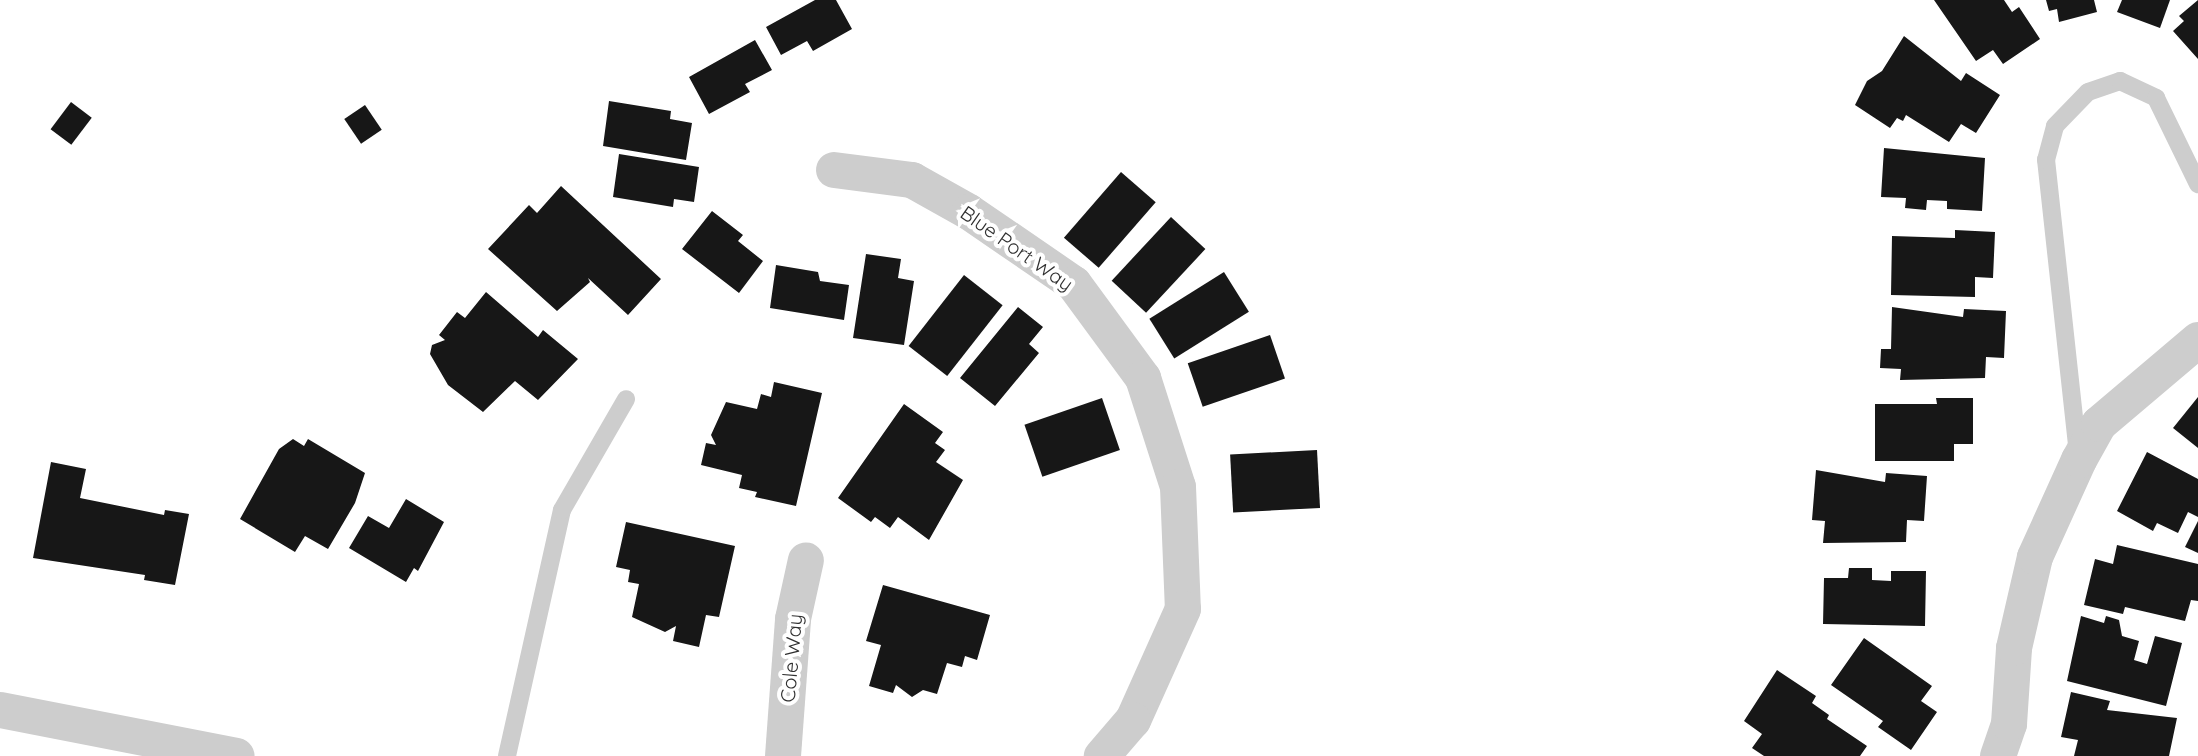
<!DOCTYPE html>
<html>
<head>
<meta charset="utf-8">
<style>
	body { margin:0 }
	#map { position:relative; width:2198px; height:756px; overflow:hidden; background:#fff; font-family:Quicksand,sans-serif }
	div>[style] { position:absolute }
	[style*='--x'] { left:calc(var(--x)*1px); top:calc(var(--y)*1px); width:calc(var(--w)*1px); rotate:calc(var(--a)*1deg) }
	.building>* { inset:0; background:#171717; transform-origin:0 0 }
	.lane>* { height:18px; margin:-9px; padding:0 9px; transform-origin:9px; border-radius:9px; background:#cdcdcd }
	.street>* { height:36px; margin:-18px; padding:0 18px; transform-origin:18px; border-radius:18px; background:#cdcdcd }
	span { translate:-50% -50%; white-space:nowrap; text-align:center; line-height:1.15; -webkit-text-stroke:8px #fff; paint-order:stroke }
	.street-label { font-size:20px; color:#303030 }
</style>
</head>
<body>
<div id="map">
	<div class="building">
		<i style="clip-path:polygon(815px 0,836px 0,852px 29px,813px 51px,807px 41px,781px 55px,766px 27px)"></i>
		<i style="clip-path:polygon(1934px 0,2004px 0,2012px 12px,2019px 7px,2040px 39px,2003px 64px,1993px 50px,1976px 61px)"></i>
		<i style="clip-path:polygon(2046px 0,2094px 0,2097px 12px,2059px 22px,2057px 9px,2049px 11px)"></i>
		<i style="clip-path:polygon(2122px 0,2170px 0,2160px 28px,2117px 12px)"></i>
		<i style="clip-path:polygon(2198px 0,2198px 59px,2173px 31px,2184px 21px,2179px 16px)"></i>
		<i style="clip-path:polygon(1904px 36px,1961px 81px,1966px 73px,2000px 95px,1976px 133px,1961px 124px,1949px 142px,1906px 115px,1903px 121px,1897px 118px,1890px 128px,1855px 105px,1867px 81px,1882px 71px)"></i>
		<i style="clip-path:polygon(755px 40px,772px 70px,745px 84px,750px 92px,709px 114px,689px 77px)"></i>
		<i style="clip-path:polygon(609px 101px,671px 111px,670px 119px,692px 123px,686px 160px,603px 146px)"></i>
		<i style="left:71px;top:102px;width:26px;height:34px;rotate:37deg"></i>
		<i style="left:365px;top:105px;width:30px;height:25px;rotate:56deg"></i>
		<i style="clip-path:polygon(1884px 148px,1985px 158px,1982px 211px,1947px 209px,1947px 201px,1927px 200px,1926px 210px,1905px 208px,1906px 198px,1881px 197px)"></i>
		<i style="clip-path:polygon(619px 154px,699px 167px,694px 202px,674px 199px,673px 207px,613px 197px)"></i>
		<i style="left:1121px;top:172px;width:46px;height:87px;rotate:41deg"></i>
		<i style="clip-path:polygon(561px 186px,661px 279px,628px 315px,588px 278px,590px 282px,557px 311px,488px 249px,529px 205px,537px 213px)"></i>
		<i style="clip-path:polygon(712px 211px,743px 235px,738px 241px,763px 261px,739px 293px,682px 249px)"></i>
		<i style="left:1171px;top:217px;width:47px;height:87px;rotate:43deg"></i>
		<i style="clip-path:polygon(1955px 230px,1995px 232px,1993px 278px,1975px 277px,1975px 297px,1891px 295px,1892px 236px,1955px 238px)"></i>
		<i style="clip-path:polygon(866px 254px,901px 259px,898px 278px,914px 281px,904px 345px,853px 338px)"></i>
		<i style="clip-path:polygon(776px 265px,818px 272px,820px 281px,849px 285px,844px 320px,770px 308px)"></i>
		<i style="left:1224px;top:272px;width:47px;height:88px;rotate:58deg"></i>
		<i style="left:964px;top:275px;width:49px;height:90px;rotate:38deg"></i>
		<i style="clip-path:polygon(486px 292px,538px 337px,543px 330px,578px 359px,538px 400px,515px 381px,483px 412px,448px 385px,430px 354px,432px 345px,445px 340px,439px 335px,457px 312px,465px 318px)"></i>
		<i style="clip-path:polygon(1018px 307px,1043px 327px,1029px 344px,1039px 353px,995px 406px,960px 378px)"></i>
		<i style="clip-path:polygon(1892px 307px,1963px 317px,1964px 309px,2006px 311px,2004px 358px,1986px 357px,1985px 378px,1900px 380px,1901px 369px,1880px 368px,1881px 349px,1891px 349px)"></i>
		<i style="left:1270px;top:335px;width:46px;height:87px;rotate:71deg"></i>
		<i style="clip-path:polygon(774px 382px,822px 393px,796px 506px,755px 497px,757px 492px,739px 488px,742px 475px,701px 465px,706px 443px,716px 445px,711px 435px,726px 402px,757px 409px,761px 394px,771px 397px)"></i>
		<i style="clip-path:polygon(2198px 397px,2198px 448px,2173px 428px)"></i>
		<i style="left:1102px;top:398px;width:55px;height:82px;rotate:71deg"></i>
		<i style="clip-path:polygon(1936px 398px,1973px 398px,1973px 444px,1954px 444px,1954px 461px,1875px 461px,1875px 404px,1937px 404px)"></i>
		<i style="clip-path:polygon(904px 404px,943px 432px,935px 443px,945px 450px,936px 462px,963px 480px,929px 540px,898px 517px,890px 528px,875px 517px,871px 522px,838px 498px)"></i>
		<i style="clip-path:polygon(293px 439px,304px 446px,308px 439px,365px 473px,355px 503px,328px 549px,305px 536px,295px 552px,240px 519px,279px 449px)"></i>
		<i style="left:1317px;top:450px;width:58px;height:87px;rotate:87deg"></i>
		<i style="clip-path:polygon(2147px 452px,2198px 479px,2198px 517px,2188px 512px,2178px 533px,2157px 523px,2153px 531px,2117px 511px)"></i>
		<i style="clip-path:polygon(51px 462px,86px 469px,80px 498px,164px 515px,165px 510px,189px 514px,175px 585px,144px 580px,145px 575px,33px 558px)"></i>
		<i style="clip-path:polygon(1816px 470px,1885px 482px,1886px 473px,1927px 476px,1924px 521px,1907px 520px,1906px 542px,1823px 543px,1825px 521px,1812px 520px)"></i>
		<i style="clip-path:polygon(406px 499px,444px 522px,418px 571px,414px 568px,406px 582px,349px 548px,368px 516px,389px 528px)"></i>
		<i style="clip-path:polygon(2198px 521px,2198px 553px,2185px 547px)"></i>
		<i style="clip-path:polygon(626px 522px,735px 546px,719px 617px,706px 615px,699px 647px,673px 641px,676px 626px,665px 632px,632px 617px,639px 584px,628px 582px,630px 570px,616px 567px)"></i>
		<i style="clip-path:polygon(2117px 545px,2198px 564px,2198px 601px,2191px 600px,2185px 621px,2125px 607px,2123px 614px,2084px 605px,2095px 559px,2113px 564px)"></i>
		<i style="clip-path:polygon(1849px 568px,1872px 568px,1872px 580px,1891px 581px,1891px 571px,1926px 571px,1925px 626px,1823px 624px,1824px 578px,1848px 578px)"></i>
		<i style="clip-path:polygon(883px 585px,990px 615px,977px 660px,965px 656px,962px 667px,947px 663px,937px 694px,923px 690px,912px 697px,896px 685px,893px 693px,869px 686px,881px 645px,866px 641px)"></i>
		<i style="clip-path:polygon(2081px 616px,2104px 623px,2106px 616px,2119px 620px,2122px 636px,2139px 641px,2134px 660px,2147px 664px,2155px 636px,2182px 643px,2166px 706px,2067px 681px)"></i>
		<i style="clip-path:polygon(1864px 638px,1932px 686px,1921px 701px,1937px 712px,1911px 750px,1878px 727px,1883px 721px,1831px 685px)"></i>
		<i style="clip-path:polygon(1777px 670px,1816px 696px,1812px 703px,1829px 715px,1827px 719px,1867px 746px,1860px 756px,1764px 756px,1752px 748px,1762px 734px,1744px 721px)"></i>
		<i style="clip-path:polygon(2071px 692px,2110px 701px,2107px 710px,2177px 718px,2169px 756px,2074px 756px,2078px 740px,2061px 737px)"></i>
	</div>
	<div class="lane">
		<i style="--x:2078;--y:454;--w:296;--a:-96.2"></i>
		<i style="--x:2046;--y:160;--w:35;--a:-75"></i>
		<i style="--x:2055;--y:126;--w:47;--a:-45.9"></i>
		<i style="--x:2088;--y:92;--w:34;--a:-19"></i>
		<i style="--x:2120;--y:81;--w:40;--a:25"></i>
		<i style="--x:2156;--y:98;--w:96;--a:64"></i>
		<i style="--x:507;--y:756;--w:252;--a:-77.4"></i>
		<i style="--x:562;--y:510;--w:128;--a:-60"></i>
	</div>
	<div class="street">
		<i style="--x:834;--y:170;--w:79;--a:7.3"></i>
		<i style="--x:912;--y:180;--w:65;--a:29.3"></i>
		<i style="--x:969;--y:212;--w:127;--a:34.4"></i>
		<i style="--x:1074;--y:284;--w:117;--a:53.7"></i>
		<i style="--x:1143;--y:378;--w:114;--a:72.2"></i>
		<i style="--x:1178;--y:487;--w:122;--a:87.7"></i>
		<i style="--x:1183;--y:609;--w:122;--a:114.2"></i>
		<i style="--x:1133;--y:720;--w:48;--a:130.7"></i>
		<i style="--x:0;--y:710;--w:241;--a:11"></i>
		<i style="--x:783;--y:756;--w:137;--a:-85.8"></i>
		<i style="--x:793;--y:619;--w:60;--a:-77.6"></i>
		<i style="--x:1998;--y:756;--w:34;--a:-71"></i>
		<i style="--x:2009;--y:724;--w:76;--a:-86.2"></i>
		<i style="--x:2014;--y:648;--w:93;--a:-77"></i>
		<i style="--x:2035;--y:557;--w:107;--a:-65.6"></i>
		<i style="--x:2079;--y:460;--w:41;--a:-60.9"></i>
		<i style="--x:2099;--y:424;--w:130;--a:-40.3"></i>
	</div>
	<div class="street-label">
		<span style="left:1017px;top:248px;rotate:35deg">Blue Port Way</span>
		<span style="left:791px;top:658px;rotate:-85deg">Cole Way</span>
	</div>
</div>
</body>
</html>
